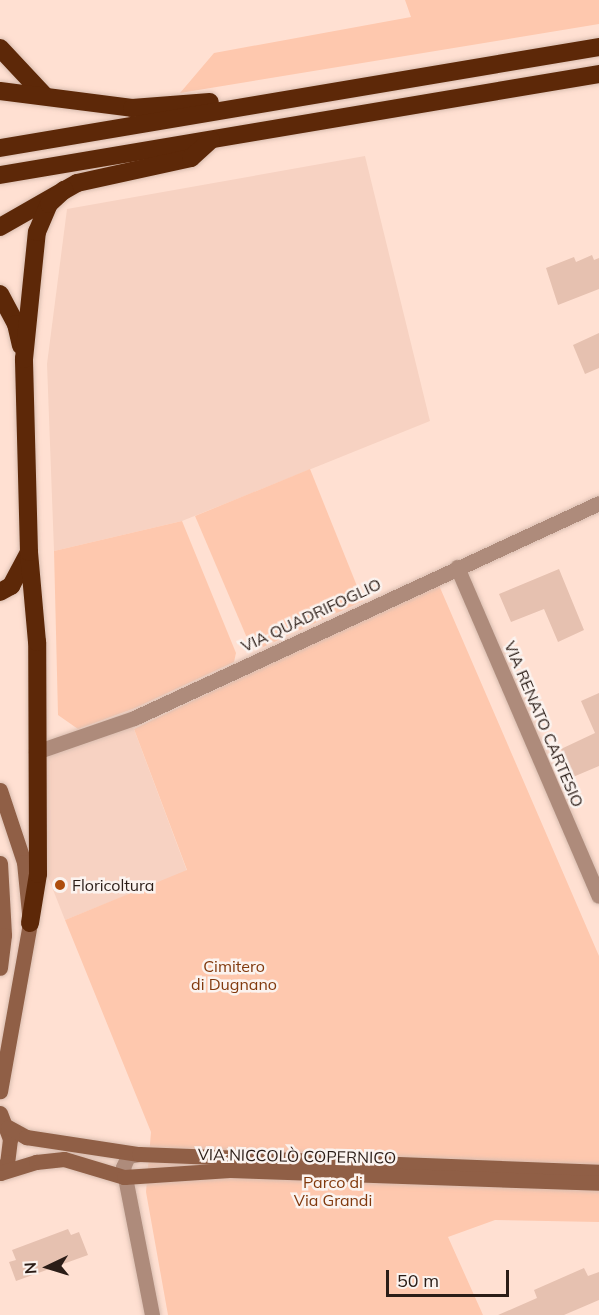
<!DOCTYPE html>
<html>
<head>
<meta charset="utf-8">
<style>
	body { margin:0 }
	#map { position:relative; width:599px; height:1315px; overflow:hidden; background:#ffe0d2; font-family:Mulish,sans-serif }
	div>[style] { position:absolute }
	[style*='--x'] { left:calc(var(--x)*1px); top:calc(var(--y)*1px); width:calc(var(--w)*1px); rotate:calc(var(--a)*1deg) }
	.built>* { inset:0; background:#f7d2c2 }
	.green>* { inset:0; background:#fec8ae }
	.building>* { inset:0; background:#e6c1b0 }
	.roads { filter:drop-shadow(0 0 2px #d9bdb0) drop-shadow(0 0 2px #d9bdb0) }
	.street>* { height:15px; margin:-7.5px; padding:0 7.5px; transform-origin:7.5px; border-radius:7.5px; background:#ae8b7b }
	.secondary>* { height:15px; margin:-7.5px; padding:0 7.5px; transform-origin:7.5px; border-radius:7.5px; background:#905f46 }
	.highway>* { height:18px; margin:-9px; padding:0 9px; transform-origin:9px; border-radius:9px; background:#5d2808 }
	.dots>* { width:16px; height:16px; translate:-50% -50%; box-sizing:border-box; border:3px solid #fbf3ef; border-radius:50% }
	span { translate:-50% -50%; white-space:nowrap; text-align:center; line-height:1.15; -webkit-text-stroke:5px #fbf3ef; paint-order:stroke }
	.street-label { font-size:16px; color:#2b1d17 }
	.poi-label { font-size:16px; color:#2b1d17 }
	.left { translate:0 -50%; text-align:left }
	.park-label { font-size:16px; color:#81390d }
	.north { position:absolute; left:18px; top:1237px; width:60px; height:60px; -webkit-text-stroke:4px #fbf3ef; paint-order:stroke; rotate:266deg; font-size:16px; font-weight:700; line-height:24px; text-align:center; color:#2b1d17 }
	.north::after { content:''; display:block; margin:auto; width:21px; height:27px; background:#2b1d17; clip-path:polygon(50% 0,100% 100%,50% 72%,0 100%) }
	.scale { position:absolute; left:386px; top:1270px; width:123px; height:27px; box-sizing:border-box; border:3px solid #2b1d17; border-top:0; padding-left:8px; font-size:18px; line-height:21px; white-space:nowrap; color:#2b1d17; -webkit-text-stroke:4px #fbf3ef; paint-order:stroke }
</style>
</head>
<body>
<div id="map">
	<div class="built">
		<i style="clip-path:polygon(365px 156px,430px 421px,182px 521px,54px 551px,47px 364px,67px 209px)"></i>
		<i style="clip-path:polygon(132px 724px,187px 871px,65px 920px,46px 872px,46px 756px)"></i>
	</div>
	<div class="green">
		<i style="clip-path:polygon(405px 0,599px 0,599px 24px,180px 93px,214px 53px,411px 17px)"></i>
		<i style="clip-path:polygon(310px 469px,363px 601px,259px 649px,250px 645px,195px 516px)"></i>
		<i style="clip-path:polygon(182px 521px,236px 653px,234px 662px,135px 708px,78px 729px,58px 715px,54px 551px)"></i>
		<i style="clip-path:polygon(438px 583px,599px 956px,599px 1222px,495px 1220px,448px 1237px,483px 1315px,168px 1315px,146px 1192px,151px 1132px,65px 920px,187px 870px,134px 729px)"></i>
	</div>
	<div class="building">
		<i style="clip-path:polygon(592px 255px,594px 260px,599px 258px,599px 289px,558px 305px,546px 268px,574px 257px,576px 262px)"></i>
		<i style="clip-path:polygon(599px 333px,599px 368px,585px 374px,573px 345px)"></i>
		<i style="clip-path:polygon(559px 569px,584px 630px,558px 642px,544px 609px,511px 622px,499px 594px)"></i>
		<i style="clip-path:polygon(599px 693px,599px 766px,573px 777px,561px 749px,595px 733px,581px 701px)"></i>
		<i style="clip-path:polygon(68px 1229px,71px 1235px,79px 1232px,88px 1255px,16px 1281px,9px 1262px,16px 1260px,12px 1250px)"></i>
		<i style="clip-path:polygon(584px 1268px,588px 1276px,599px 1272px,599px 1300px,564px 1315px,498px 1315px,537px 1298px,534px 1290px)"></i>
	</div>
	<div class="roads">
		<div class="street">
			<i style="--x:457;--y:567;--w:358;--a:66.7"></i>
			<i style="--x:36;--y:752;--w:104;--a:-19.1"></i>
			<i style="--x:134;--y:718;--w:512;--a:-24.81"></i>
			<i style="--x:139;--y:1154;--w:11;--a:170"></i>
			<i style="--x:128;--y:1156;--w:12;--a:114"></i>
			<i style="--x:123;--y:1167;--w:151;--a:78.9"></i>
		</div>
		<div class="secondary">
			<i style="--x:0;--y:790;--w:76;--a:71.6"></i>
			<i style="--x:24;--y:862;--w:61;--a:84.4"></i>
			<i style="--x:30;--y:923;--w:171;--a:100.1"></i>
			<i style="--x:0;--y:863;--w:72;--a:86.8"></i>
			<i style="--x:4;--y:935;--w:33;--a:97"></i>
			<i style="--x:0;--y:1113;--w:28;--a:69"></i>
			<i style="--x:10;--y:1139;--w:23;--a:97"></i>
			<i style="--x:7;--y:1162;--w:13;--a:122"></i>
			<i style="--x:8;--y:1127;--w:21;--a:29"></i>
			<i style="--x:26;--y:1137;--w:114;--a:8.6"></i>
			<i style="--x:139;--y:1154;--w:460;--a:2.2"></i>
			<i style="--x:0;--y:1173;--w:38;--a:-17"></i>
			<i style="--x:36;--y:1162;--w:28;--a:-6"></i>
			<i style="--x:64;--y:1159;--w:63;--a:16.7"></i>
			<i style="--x:124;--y:1177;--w:106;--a:-3.8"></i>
			<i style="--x:230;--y:1170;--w:369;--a:2"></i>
		</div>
		<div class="highway">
			<i style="--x:0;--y:48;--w:64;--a:46.9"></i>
			<i style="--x:0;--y:91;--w:133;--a:7.3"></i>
			<i style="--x:132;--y:108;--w:78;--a:-4.4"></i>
			<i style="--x:0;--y:148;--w:607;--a:-9.57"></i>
			<i style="--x:0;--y:175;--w:607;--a:-9.57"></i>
			<i style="--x:0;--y:227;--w:89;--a:-29.7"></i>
			<i style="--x:77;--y:183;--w:117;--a:-12.4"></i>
			<i style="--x:191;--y:158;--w:27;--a:-42"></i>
			<i style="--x:0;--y:294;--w:34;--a:62"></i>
			<i style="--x:16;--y:324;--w:22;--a:77"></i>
			<i style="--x:0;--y:592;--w:13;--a:-29"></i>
			<i style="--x:11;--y:586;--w:38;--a:-62"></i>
			<i style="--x:30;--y:923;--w:50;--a:-80.7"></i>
			<i style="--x:38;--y:874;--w:232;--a:-90.2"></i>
			<i style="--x:37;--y:642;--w:90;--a:-95.1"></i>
			<i style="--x:29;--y:552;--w:193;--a:-91.5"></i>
			<i style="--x:24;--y:359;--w:128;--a:-84.2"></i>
			<i style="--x:37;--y:232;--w:30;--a:-67"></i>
			<i style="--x:49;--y:204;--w:21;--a:-43"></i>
		</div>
	</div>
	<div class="dots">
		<i style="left:60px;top:885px;background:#ae4d0c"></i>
	</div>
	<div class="street-label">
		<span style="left:311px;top:615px;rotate:-25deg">VIA QUADRIFOGLIO</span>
		<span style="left:544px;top:724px;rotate:67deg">VIA RENATO CARTESIO</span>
		<span style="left:297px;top:1156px;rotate:1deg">VIA NICCOLÒ COPERNICO</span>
	</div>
	<div class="poi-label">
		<span class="left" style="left:72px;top:885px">Floricoltura</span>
	</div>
	<div class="park-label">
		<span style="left:234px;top:975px">Cimitero<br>di Dugnano</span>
		<span style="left:333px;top:1191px">Parco di<br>Via Grandi</span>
	</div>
	<div class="north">N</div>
	<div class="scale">50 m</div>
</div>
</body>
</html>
